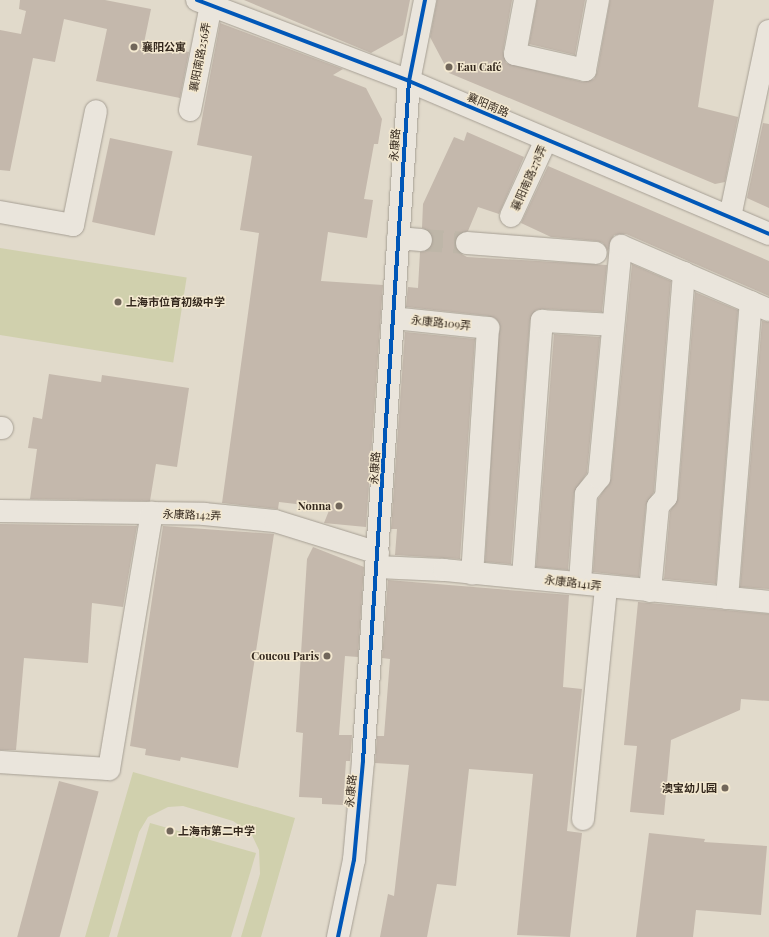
<!DOCTYPE html>
<html>
<head>
<meta charset="utf-8">
<style>
	body { margin:0 }
	#map { position:relative; width:769px; height:937px; overflow:hidden; background:#e1dacb; font-family:"Playfair Display","Noto Sans SC",serif }
	div>[style] { position:absolute }
	[style*='--x'] { left:calc(var(--x)*1px); top:calc(var(--y)*1px); width:calc(var(--w)*1px); rotate:calc(var(--a)*1deg) }
	.green>* { inset:0; background:#d0d0ad; transform-origin:0 0 }
	.building>* { inset:0; background:#c4b8ac; transform-origin:0 0 }
	.minor-tunnel>* { height:22px; margin-top:-11px; transform-origin:0; background:repeating-linear-gradient(90deg,#beb6a8 0 22px,transparent 0 33px) }
	.roads { filter:drop-shadow(0 0 1px #a69f94) drop-shadow(0 0 1px #a69f94) }
	.minor>* { height:22px; margin:-11px; padding:0 11px; transform-origin:11px; border-radius:11px; background:#eae5dc }
	.cycleway>* { height:4px; margin:-2px; padding:0 2px; transform-origin:2px; border-radius:2px; background:#0057b8 }
	.dots>* { width:11px; height:11px; translate:-50% -50%; box-sizing:border-box; border:2px solid #f3e8d0; border-radius:50% }
	span { translate:-50% -50%; white-space:nowrap; text-align:center; line-height:1.15; -webkit-text-stroke:3px #f3e8d0; paint-order:stroke }
	.poi-label { font-size:11px; color:#34281d; font-weight:700 }
	.left { translate:0 -50%; text-align:left }
	.right { translate:-100% -50%; text-align:right }
	.street-label { font-size:11px; color:#34281d }
</style>
</head>
<body>
<div id="map">
	<div class="green">
		<i style="left:0;top:248px;width:189px;height:86px;rotate:9deg"></i>
		<i style="clip-path:polygon(133px 772px,295px 818px,261px 937px,241px 937px,260px 874px,259px 850px,251px 833px,233px 821px,183px 806px,168px 807px,148px 817px,139px 832px,109px 937px,85px 937px)"></i>
		<i style="clip-path:polygon(150px 823px,256px 853px,231px 937px,117px 937px)"></i>
	</div>
	<div class="building">
		<i style="clip-path:polygon(20px 0,105px 0,151px 9px,144px 43px,189px 52px,180px 98px,96px 81px,107px 29px,64px 19px,55px 62px,33px 58px,10px 171px,0 170px,0 30px,21px 34px,26px 11px,19px 9px)"></i>
		<i style="clip-path:polygon(244px 0,410px 0,403px 35px,371px 53px)"></i>
		<i style="clip-path:polygon(437px 0,512px 0,503px 52px,506px 63px,583px 82px,594px 79px,597px 72px,610px 0,714px 0,698px 107px,738px 117px,725px 182px,715px 184px,449px 73px,430px 37px)"></i>
		<i style="clip-path:polygon(537px 0,585px 0,575px 55px,529px 44px)"></i>
		<i style="clip-path:polygon(220px 23px,343px 69px,333px 75px,366px 88px,382px 119px,378px 144px,374px 144px,364px 199px,373px 200px,367px 238px,328px 232px,321px 281px,383px 285px,366px 527px,324px 523px,330px 508px,279px 502px,278px 509px,222px 503px,259px 233px,240px 230px,252px 156px,197px 145px)"></i>
		<i style="clip-path:polygon(763px 123px,769px 124px,769px 208px,747px 198px)"></i>
		<i style="clip-path:polygon(467px 132px,524px 157px,499px 214px,478px 207px,468px 231px,457px 236px,456px 248px,460px 253px,467px 257px,607px 265px,602px 312px,542px 309px,536px 310px,530px 320px,511px 564px,485px 562px,499px 323px,489px 316px,406px 307px,408px 287px,418px 288px,420px 252px,427px 251px,433px 241px,428px 230px,422px 228px,423px 204px,454px 137px,464px 141px)"></i>
		<i style="left:110px;top:138px;width:64px;height:86px;rotate:12deg"></i>
		<i style="clip-path:polygon(548px 166px,769px 261px,769px 296px,626px 234px,614px 235px,608px 251px,603px 243px,597px 241px,551px 237px,521px 223px)"></i>
		<i style="clip-path:polygon(632px 264px,671px 281px,654px 492px,646px 505px,639px 577px,593px 572px,598px 499px,611px 479px)"></i>
		<i style="clip-path:polygon(695px 292px,738px 310px,716px 584px,664px 579px,670px 511px,678px 498px)"></i>
		<i style="clip-path:polygon(762px 321px,769px 322px,769px 589px,740px 587px)"></i>
		<i style="clip-path:polygon(405px 332px,475px 339px,460px 559px,395px 555px,397px 529px,391px 529px)"></i>
		<i style="clip-path:polygon(554px 334px,600px 337px,587px 473px,574px 493px,568px 570px,536px 567px)"></i>
		<i style="clip-path:polygon(49px 374px,101px 382px,102px 375px,189px 388px,177px 467px,156px 464px,150px 501px,30px 499px,37px 449px,28px 448px,33px 417px,42px 419px)"></i>
		<i style="clip-path:polygon(0 524px,137px 526px,123px 607px,92px 603px,88px 663px,24px 658px,16px 750px,0 750px)"></i>
		<i style="clip-path:polygon(163px 526px,274px 534px,238px 768px,181px 757px,180px 761px,145px 755px,146px 749px,130px 746px)"></i>
		<i style="clip-path:polygon(313px 547px,364px 567px,358px 657px,345px 656px,339px 735px,352px 735px,350px 761px,346px 761px,343px 805px,322px 804px,322px 798px,299px 797px,303px 733px,296px 732px,307px 559px)"></i>
		<i style="clip-path:polygon(388px 580px,569px 595px,563px 687px,582px 689px,567px 831px,582px 833px,570px 937px,517px 935px,533px 774px,469px 769px,456px 886px,437px 884px,427px 937px,380px 937px,388px 894px,394px 896px,409px 765px,375px 763px,377px 736px,384px 736px,390px 659px,382px 658px)"></i>
		<i style="clip-path:polygon(638px 602px,769px 614px,769px 701px,741px 699px,740px 710px,671px 740px,664px 815px,630px 812px,637px 746px,624px 745px)"></i>
		<i style="left:59px;top:781px;width:41px;height:162px;rotate:15deg"></i>
		<i style="clip-path:polygon(649px 833px,705px 839px,704px 842px,767px 846px,761px 915px,696px 910px,693px 937px,636px 937px)"></i>
	</div>
	<div class="minor-tunnel">
		<i style="--x:421;--y:240;--w:46;--a:3.7"></i>
	</div>
	<div class="roads">
		<div class="minor">
			<i style="--x:197;--y:0;--w:227;--a:20.9"></i>
			<i style="--x:409;--y:81;--w:391;--a:23"></i>
			<i style="--x:525;--y:0;--w:55;--a:100.5"></i>
			<i style="--x:515;--y:54;--w:72;--a:12.9"></i>
			<i style="--x:585;--y:70;--w:71;--a:-79.5"></i>
			<i style="--x:190;--y:110;--w:107;--a:-78.7"></i>
			<i style="--x:0;--y:212;--w:74;--a:10.1"></i>
			<i style="--x:73;--y:225;--w:116;--a:-78.6"></i>
			<i style="--x:511;--y:216;--w:84;--a:-65.3"></i>
			<i style="--x:730;--y:217;--w:190;--a:-78.2"></i>
			<i style="--x:398;--y:238;--w:23;--a:5"></i>
			<i style="--x:467;--y:243;--w:129;--a:4.4"></i>
			<i style="--x:393;--y:318;--w:96;--a:6"></i>
			<i style="--x:488;--y:328;--w:246;--a:93.7"></i>
			<i style="--x:0;--y:428;--w:2;--a:0"></i>
			<i style="--x:0;--y:511;--w:204;--a:0.8"></i>
			<i style="--x:204;--y:514;--w:71;--a:5.6"></i>
			<i style="--x:275;--y:521;--w:108;--a:17.3"></i>
			<i style="--x:377;--y:567;--w:67;--a:2.6"></i>
			<i style="--x:444;--y:570;--w:327;--a:5.6"></i>
			<i style="--x:523;--y:577;--w:257;--a:-85.8"></i>
			<i style="--x:542;--y:321;--w:71;--a:3.2"></i>
			<i style="--x:580;--y:582;--w:88;--a:-86.1"></i>
			<i style="--x:586;--y:494;--w:21;--a:-51"></i>
			<i style="--x:599;--y:478;--w:233;--a:-84.6"></i>
			<i style="--x:621;--y:246;--w:161;--a:23.4"></i>
			<i style="--x:650;--y:591;--w:85;--a:-84.6"></i>
			<i style="--x:658;--y:506;--w:12;--a:-48"></i>
			<i style="--x:666;--y:497;--w:225;--a:-85.4"></i>
			<i style="--x:727;--y:598;--w:297;--a:-85.4"></i>
			<i style="--x:0;--y:762;--w:109;--a:3.7"></i>
			<i style="--x:109;--y:769;--w:260;--a:-80.5"></i>
			<i style="--x:583;--y:819;--w:233;--a:-84.3"></i>
			<i style="--x:338;--y:937;--w:79;--a:-78.3"></i>
			<i style="--x:354;--y:860;--w:99;--a:-84.8"></i>
			<i style="--x:363;--y:761;--w:682;--a:-86.13"></i>
			<i style="--x:409;--y:81;--w:83;--a:-78.8"></i>
		</div>
	</div>
	<div class="cycleway">
		<i style="--x:197;--y:0;--w:227;--a:20.9"></i>
		<i style="--x:409;--y:81;--w:391;--a:23"></i>
		<i style="--x:338;--y:937;--w:79;--a:-78.3"></i>
		<i style="--x:354;--y:860;--w:99;--a:-84.8"></i>
		<i style="--x:363;--y:761;--w:682;--a:-86.13"></i>
		<i style="--x:409;--y:81;--w:83;--a:-78.8"></i>
	</div>
	<div class="dots">
		<i style="left:134px;top:47px;background:#71665a"></i>
		<i style="left:449px;top:67px;background:#71665a"></i>
		<i style="left:118px;top:302px;background:#71665a"></i>
		<i style="left:339px;top:506px;background:#71665a"></i>
		<i style="left:327px;top:656px;background:#71665a"></i>
		<i style="left:725px;top:788px;background:#71665a"></i>
		<i style="left:170px;top:831px;background:#71665a"></i>
	</div>
	<div class="poi-label">
		<span class="left" style="left:142px;top:47px">襄阳公寓</span>
		<span class="left" style="left:457px;top:67px">Eau Café</span>
		<span class="left" style="left:126px;top:302px">上海市位育初级中学</span>
		<span class="right" style="left:331px;top:506px">Nonna</span>
		<span class="right" style="left:319px;top:656px">Coucou Paris</span>
		<span class="right" style="left:717px;top:788px">澳宝幼儿园</span>
		<span class="left" style="left:178px;top:831px">上海市第二中学</span>
	</div>
	<div class="street-label">
		<span style="left:200px;top:57px;rotate:-79deg">襄阳南路256弄</span>
		<span style="left:488px;top:105px;rotate:23deg">襄阳南路</span>
		<span style="left:395px;top:145px;rotate:-86deg">永康路</span>
		<span style="left:529px;top:178px;rotate:-66deg">襄阳南路278弄</span>
		<span style="left:441px;top:323px;rotate:6deg">永康路109弄</span>
		<span style="left:375px;top:468px;rotate:-86deg">永康路</span>
		<span style="left:192px;top:515px;rotate:2deg">永康路142弄</span>
		<span style="left:573px;top:583px;rotate:7deg">永康路141弄</span>
		<span style="left:351px;top:791px;rotate:-85deg">永康路</span>
	</div>
</div>
</body>
</html>
